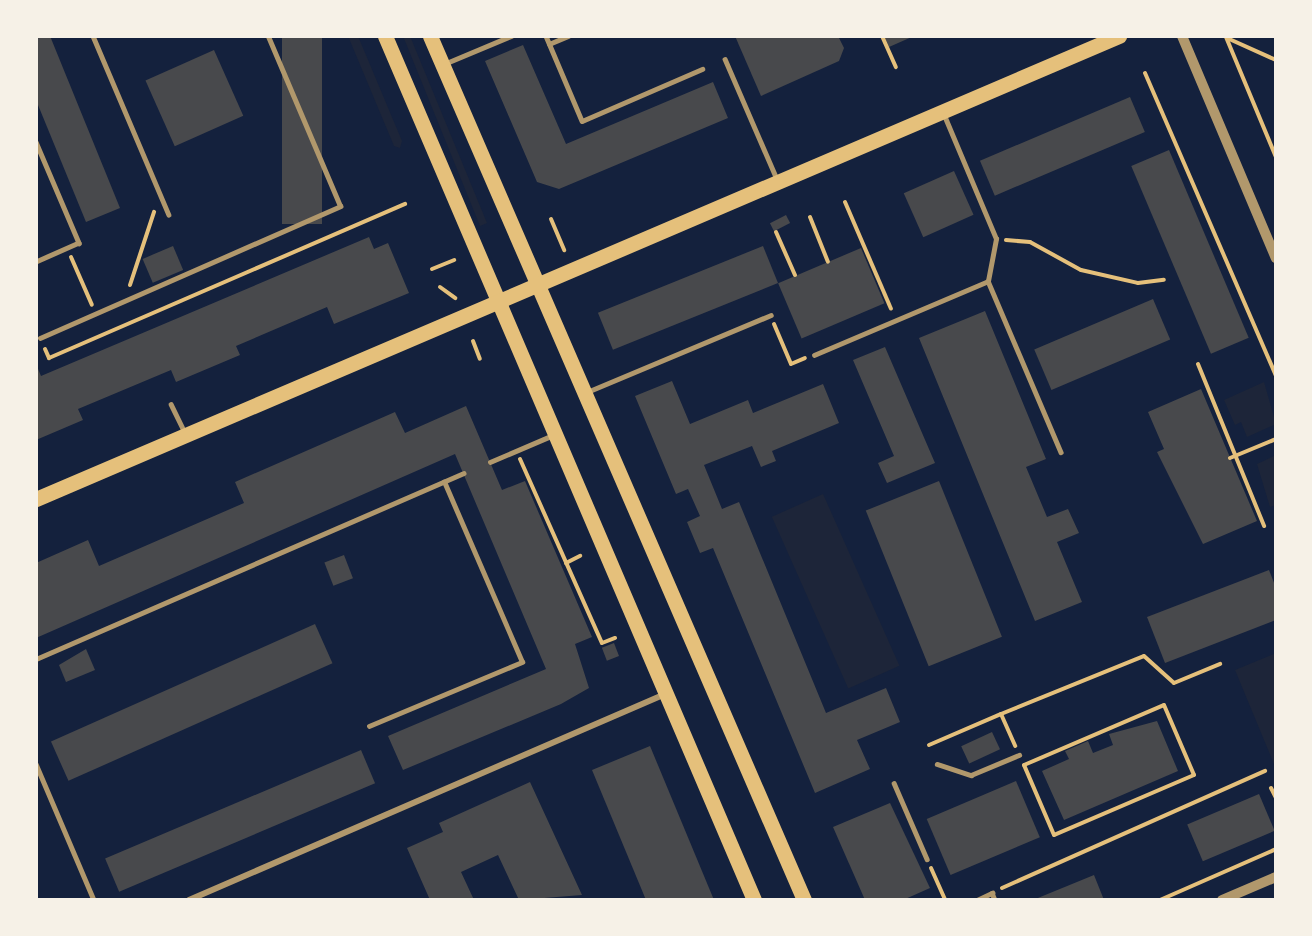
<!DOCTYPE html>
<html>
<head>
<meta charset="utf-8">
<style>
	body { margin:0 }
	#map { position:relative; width:1312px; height:936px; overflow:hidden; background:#14213d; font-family:"Golos Text",sans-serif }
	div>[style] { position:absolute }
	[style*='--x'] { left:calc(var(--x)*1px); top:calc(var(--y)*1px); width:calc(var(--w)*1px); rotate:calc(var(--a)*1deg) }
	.green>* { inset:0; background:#1d2539; transform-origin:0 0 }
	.building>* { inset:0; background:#48494c; transform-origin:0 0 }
	.path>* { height:4px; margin:-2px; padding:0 2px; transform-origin:2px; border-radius:2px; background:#e5c07b }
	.service>* { height:4.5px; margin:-2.25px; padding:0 2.25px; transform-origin:2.25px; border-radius:2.25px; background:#b1986c }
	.minor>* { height:6px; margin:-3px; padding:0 3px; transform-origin:3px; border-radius:3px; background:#b1986c }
	.tertiary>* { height:10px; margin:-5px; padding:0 5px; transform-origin:5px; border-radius:5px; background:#b1986c }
	.primary>* { height:15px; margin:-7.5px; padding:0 7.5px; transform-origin:7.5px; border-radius:7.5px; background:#e5c07b }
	span { translate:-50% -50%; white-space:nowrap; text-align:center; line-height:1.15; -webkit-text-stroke:4.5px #f6f1e7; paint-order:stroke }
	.frame { position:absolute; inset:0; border:38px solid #f6f1e7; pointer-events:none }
</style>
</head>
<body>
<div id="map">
	<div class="green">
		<i style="clip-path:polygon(348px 36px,358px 36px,402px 141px,400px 148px,394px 146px)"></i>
		<i style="clip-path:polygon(403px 36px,410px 36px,487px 223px,480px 226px)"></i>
		<i style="clip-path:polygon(1264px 382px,1276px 424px,1247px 437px,1241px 422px,1235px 425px,1224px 400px)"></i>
		<i style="clip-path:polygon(1276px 455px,1276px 505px,1270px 507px,1257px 464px)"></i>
		<i style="left:823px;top:494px;width:188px;height:56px;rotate:66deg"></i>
		<i style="clip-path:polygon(1276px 653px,1276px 769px,1235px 670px)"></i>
	</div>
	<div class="building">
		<i style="clip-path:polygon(36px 36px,50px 36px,120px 208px,86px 222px,36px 100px)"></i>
		<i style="left:282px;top:36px;width:40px;height:188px"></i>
		<i style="clip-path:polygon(735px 36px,838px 36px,844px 48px,839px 61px,761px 96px)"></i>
		<i style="clip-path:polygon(884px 36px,914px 36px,889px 47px)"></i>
		<i style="clip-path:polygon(523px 45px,566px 144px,713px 82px,728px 118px,559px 189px,537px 182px,485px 61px)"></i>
		<i style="left:214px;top:50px;width:72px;height:75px;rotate:66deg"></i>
		<i style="left:1130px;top:97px;width:38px;height:163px;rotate:67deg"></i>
		<i style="left:1169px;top:150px;width:204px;height:41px;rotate:67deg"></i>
		<i style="left:954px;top:171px;width:48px;height:55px;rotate:66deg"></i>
		<i style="left:786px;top:215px;width:9px;height:18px;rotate:63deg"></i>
		<i style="clip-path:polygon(369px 237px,374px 249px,388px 243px,409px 293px,334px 324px,327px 307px,236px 346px,240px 355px,176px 382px,171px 370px,78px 409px,83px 420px,36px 440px,36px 364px,41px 376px)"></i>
		<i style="left:173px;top:246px;width:26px;height:33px;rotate:67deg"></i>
		<i style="left:763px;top:246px;width:40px;height:178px;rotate:68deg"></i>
		<i style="left:861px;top:248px;width:60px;height:90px;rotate:67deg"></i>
		<i style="left:1153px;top:299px;width:44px;height:129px;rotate:67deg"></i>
		<i style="clip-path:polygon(985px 311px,1046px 459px,1026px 467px,1047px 517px,1068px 509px,1079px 533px,1057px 542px,1082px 602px,1035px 621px,919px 338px)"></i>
		<i style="clip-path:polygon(885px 347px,935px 463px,887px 483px,878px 463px,894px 456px,853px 360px)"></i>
		<i style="clip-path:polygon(672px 381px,690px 424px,748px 400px,753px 413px,823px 384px,839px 423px,772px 451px,776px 461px,761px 467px,752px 446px,704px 465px,722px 509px,739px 502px,826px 713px,886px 688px,900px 722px,857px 740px,870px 769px,815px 793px,713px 548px,700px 553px,687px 522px,700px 516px,688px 489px,676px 494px,635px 396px)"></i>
		<i style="clip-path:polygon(1201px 389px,1257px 521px,1203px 544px,1157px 452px,1164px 449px,1148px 412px)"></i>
		<i style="clip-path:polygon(466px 406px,502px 490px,525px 481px,592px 637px,575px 644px,589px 688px,561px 704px,403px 770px,388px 736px,546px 669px,455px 454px,36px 638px,36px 563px,88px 540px,99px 566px,244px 503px,235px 482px,395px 412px,405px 433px)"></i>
		<i style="left:939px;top:481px;width:168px;height:79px;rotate:68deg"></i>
		<i style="left:344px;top:555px;width:25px;height:21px;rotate:69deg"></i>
		<i style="clip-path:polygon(1269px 570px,1276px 588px,1276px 620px,1165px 663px,1147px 617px)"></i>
		<i style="left:315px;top:624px;width:43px;height:289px;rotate:66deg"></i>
		<i style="left:614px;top:643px;width:14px;height:13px;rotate:69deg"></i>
		<i style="clip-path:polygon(86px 649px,95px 670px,66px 682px,59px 665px)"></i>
		<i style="clip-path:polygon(1157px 721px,1178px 771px,1064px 820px,1042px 771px,1069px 759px,1065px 751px,1088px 741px,1093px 753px,1113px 745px,1109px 734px)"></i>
		<i style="left:992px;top:732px;width:19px;height:34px;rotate:65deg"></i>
		<i style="clip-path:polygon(650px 746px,714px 900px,646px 900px,592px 770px)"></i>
		<i style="left:361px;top:750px;width:36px;height:278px;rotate:67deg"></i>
		<i style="left:1016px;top:781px;width:61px;height:97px;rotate:67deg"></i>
		<i style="clip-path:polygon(530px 782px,582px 895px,519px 900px,498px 855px,461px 872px,474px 900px,430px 900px,407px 848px,443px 832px,439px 823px)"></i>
		<i style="left:1259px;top:794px;width:40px;height:78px;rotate:67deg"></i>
		<i style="clip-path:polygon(890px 803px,930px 888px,903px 900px,865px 900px,833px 827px)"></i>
		<i style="clip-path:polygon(1094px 875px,1104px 900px,1033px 900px)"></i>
	</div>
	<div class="path">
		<i style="--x:882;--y:36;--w:34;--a:66"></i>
		<i style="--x:1226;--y:37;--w:130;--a:67.4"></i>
		<i style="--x:1227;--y:38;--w:54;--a:24.2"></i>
		<i style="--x:1145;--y:73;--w:330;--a:66.6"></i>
		<i style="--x:845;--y:202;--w:116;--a:66.7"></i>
		<i style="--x:810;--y:217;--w:48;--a:68.2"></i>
		<i style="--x:551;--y:219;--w:34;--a:67"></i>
		<i style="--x:776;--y:232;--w:47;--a:66.2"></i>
		<i style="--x:1006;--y:240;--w:24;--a:5"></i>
		<i style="--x:1030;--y:242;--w:58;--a:28.8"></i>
		<i style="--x:1081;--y:270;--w:58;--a:12.8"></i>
		<i style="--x:1138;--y:283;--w:26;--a:-7"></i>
		<i style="--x:71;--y:257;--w:52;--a:66.4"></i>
		<i style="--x:432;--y:269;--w:24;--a:-22"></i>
		<i style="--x:130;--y:285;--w:77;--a:-71.8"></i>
		<i style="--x:440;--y:287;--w:19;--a:36"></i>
		<i style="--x:774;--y:324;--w:43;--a:67"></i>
		<i style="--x:791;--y:364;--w:15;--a:-23"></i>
		<i style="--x:473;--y:341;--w:19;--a:69"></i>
		<i style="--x:45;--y:349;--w:10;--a:66"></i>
		<i style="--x:49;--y:358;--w:388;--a:-23.4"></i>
		<i style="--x:1198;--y:364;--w:175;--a:67.8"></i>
		<i style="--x:1230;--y:458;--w:50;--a:-22.4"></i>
		<i style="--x:520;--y:459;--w:201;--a:66"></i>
		<i style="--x:602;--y:643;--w:14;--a:-21"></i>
		<i style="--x:566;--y:563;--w:16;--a:-27"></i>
		<i style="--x:1164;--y:705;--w:76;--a:66.8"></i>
		<i style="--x:1194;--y:775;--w:152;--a:156.8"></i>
		<i style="--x:1054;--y:835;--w:76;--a:-113.2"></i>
		<i style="--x:1024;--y:765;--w:152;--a:-23.2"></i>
		<i style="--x:1001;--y:714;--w:154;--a:-22.1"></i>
		<i style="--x:1144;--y:656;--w:40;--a:42"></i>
		<i style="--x:1174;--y:683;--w:50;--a:-22.4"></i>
		<i style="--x:929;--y:745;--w:78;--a:-23.3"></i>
		<i style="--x:1001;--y:714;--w:35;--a:66"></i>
		<i style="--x:1271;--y:788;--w:11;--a:63"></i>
		<i style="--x:931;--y:868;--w:35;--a:66"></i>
		<i style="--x:1002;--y:888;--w:288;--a:-24"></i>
		<i style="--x:1160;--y:900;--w:127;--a:-23.7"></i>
	</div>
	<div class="service">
		<i style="--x:93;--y:36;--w:194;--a:67"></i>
		<i style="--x:546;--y:36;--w:92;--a:67"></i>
		<i style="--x:582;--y:121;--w:131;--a:-23.4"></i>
		<i style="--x:549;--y:44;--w:21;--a:-23"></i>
		<i style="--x:725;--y:59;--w:131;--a:66.6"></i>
		<i style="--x:444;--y:64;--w:73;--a:-22.7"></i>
		<i style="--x:36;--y:142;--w:110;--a:66.9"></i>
		<i style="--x:79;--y:243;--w:47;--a:156.2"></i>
		<i style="--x:988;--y:281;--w:186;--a:66.9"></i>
		<i style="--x:40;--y:338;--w:328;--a:-23.7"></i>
		<i style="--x:340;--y:206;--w:185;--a:-113"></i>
		<i style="--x:814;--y:355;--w:189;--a:-23"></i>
		<i style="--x:988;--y:281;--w:43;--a:-79.2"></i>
		<i style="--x:996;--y:239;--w:134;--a:-112.8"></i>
		<i style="--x:587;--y:392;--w:199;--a:-22.7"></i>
		<i style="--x:171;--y:404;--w:30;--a:64"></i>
		<i style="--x:490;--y:462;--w:66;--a:-23.1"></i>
		<i style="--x:36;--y:659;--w:466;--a:-23.5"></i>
		<i style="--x:369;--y:726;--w:166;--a:-22.7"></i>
		<i style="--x:522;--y:662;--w:196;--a:-113.4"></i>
		<i style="--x:36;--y:764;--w:148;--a:66.9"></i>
		<i style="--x:937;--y:764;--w:36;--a:18"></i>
		<i style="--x:971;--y:775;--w:52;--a:-22.6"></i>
		<i style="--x:894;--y:783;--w:83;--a:66.5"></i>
		<i style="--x:977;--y:900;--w:17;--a:-25"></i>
		<i style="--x:992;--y:893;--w:8;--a:67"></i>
	</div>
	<div class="minor">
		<i style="--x:189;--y:900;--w:519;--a:-23.4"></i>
	</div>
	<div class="tertiary">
		<i style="--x:1182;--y:36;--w:241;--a:67.1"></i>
		<i style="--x:1222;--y:900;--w:59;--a:-23.1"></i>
	</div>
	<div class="primary">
		<i style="--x:385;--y:36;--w:939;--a:66.87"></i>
		<i style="--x:430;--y:36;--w:941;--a:66.59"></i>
		<i style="--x:36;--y:499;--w:1178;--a:-23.15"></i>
	</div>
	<div class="frame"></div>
</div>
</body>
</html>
